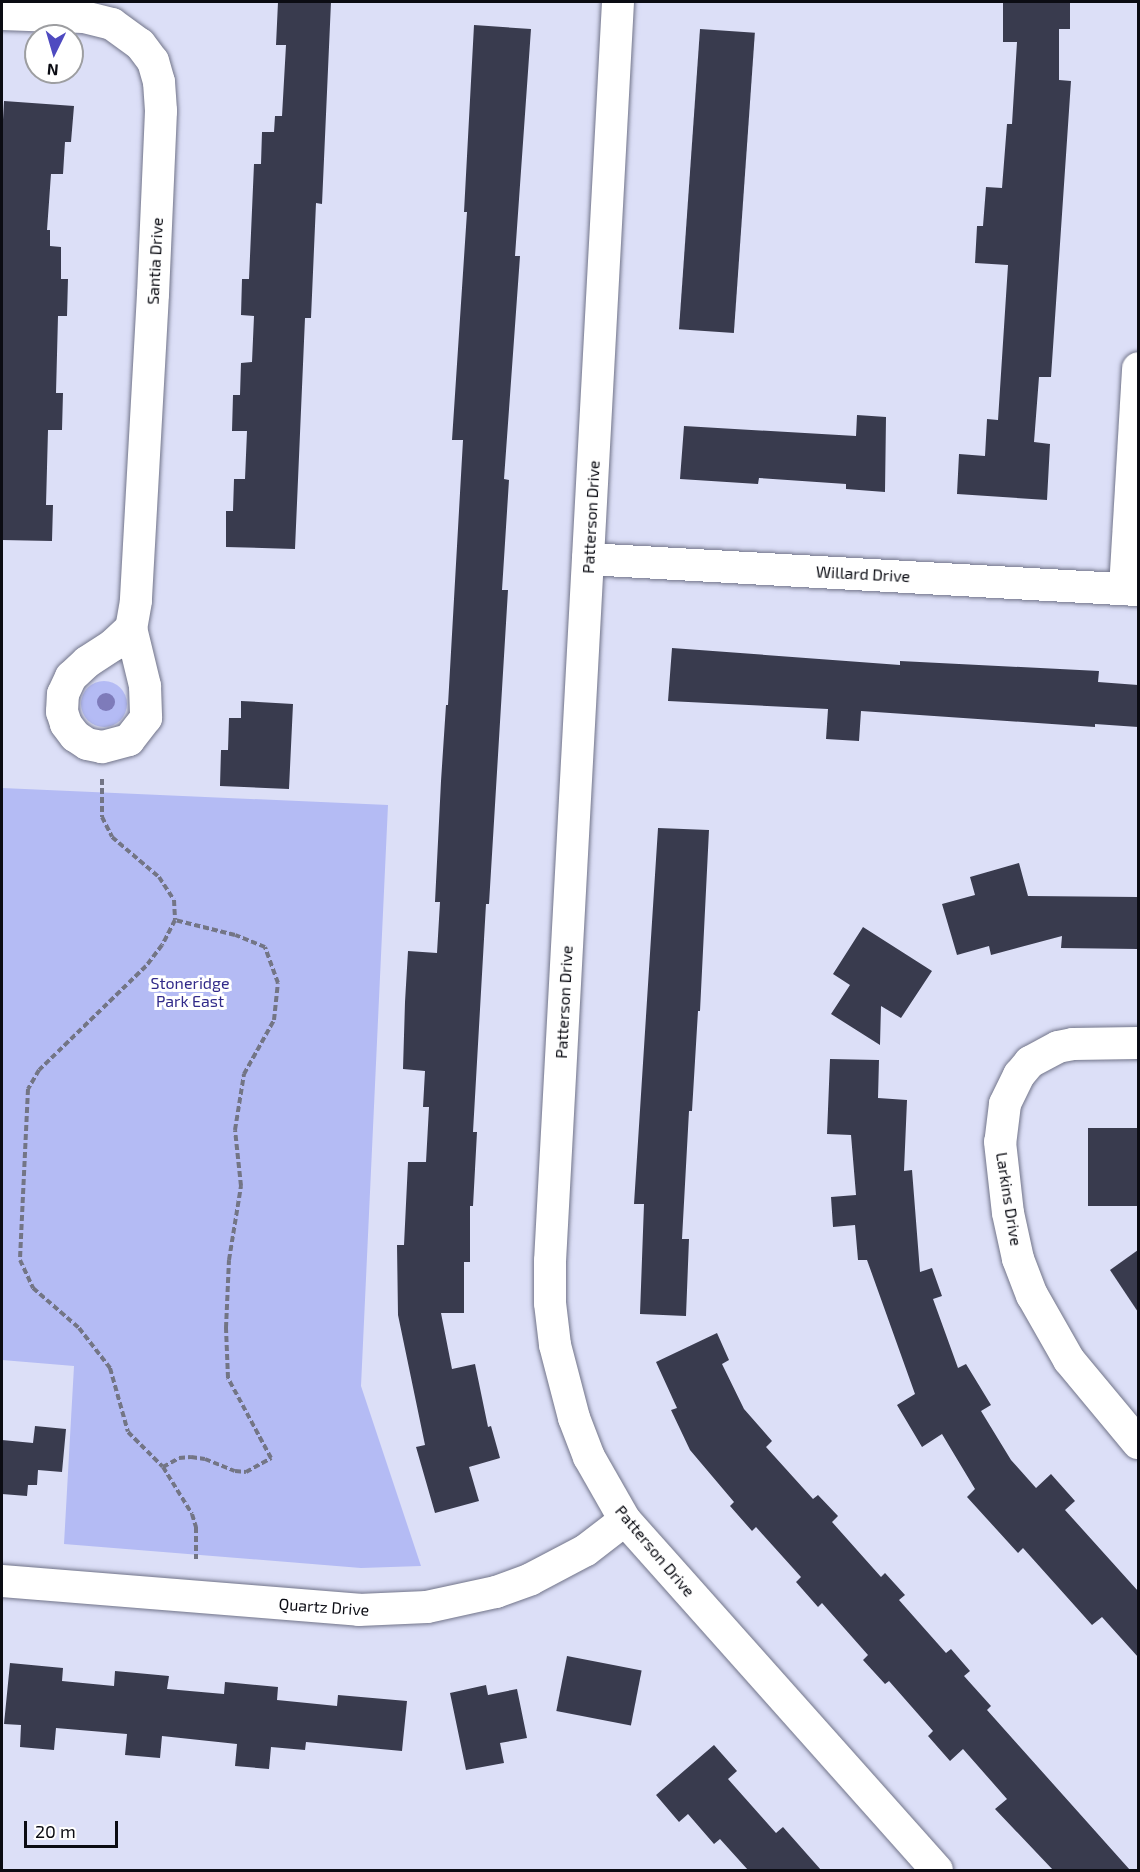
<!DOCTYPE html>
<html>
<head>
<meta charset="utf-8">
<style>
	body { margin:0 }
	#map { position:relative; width:1140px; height:1872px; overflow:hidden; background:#dcdff7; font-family:"Exo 2",sans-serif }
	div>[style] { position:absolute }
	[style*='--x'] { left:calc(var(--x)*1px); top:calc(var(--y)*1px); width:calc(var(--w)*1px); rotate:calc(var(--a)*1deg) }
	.green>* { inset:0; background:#b4bbf4 }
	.round { border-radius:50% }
	.building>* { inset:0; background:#393b4e; transform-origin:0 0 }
	.path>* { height:4px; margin-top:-2px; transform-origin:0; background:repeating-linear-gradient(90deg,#737585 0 6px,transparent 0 9px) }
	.roads { filter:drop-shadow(0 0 2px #717489) drop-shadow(0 0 2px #717489) }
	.street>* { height:32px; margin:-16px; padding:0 16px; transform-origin:16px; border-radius:16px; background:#fff }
	.trees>* { width:18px; height:18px; margin:-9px; border-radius:50%; background:#7e7bba }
	span { translate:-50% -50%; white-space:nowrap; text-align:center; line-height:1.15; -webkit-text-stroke:6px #fff; paint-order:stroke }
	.street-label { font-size:16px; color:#0b0c13 }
	.park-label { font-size:16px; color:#312a89 }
	.frame { position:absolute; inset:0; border:3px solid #0b0c13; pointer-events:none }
	.north { position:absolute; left:24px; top:24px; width:60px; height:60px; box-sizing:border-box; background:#fff; border:2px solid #9d9ea1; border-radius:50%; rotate:185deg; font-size:16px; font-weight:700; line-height:24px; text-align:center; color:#0b0c13 }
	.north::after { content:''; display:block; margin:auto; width:21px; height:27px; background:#4e4ac0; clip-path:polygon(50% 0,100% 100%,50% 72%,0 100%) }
	.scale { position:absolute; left:24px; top:1821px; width:94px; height:27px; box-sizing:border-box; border:3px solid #0b0c13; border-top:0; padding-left:8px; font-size:18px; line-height:21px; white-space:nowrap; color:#0b0c13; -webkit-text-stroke:4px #fff; paint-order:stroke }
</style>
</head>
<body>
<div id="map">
	<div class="green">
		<i class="round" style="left:81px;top:681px;width:46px;height:46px"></i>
		<i style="clip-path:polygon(2px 788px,388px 805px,361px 1386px,421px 1566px,361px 1568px,64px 1544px,74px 1366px,2px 1360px)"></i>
	</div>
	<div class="building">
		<i style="clip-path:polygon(278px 2px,331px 2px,322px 204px,316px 203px,311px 318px,305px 318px,295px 549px,226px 547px,226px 511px,233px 511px,234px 479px,245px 479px,247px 431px,232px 431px,233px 395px,240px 395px,241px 363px,252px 362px,254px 316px,241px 315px,242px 279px,249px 279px,254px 164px,261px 164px,262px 132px,274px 132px,275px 116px,282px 116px,286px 45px,276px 45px)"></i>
		<i style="clip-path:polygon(1003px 2px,1070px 2px,1070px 29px,1059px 29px,1059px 80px,1071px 81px,1051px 377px,1039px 377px,1034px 442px,1050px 444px,1047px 500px,957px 494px,959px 454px,985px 456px,987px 419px,998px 420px,1008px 265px,975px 263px,977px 226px,983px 226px,986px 187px,1002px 188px,1007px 124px,1012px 124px,1017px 42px,1003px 42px)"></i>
		<i style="clip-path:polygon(474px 25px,531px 29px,515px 256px,520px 256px,504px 479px,509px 480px,502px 590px,508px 590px,489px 904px,486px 904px,473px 1132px,477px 1132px,473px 1206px,470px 1206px,470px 1262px,464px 1262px,464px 1313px,441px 1313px,452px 1369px,475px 1364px,488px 1427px,491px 1426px,500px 1458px,469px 1467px,479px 1501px,435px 1513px,416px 1447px,425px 1445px,398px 1315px,397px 1245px,404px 1245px,408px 1162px,426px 1162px,429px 1107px,423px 1107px,425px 1071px,403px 1069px,405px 1002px,408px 951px,437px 953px,440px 902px,435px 902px,441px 781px,446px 705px,448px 705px,463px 440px,452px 440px,467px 212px,464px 212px)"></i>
		<i style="left:700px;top:29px;width:55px;height:301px;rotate:4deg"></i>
		<i style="clip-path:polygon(4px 101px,74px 106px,71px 142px,65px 142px,63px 174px,51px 174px,47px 230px,50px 230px,50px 246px,61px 247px,61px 279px,68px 279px,67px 316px,58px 316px,56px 393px,63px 393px,62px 430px,48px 430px,46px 505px,53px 505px,52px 541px,2px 540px,2px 138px)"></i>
		<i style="clip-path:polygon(857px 415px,886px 417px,885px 492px,846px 489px,846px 484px,759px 478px,758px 484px,680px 479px,684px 426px,856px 436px)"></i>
		<i style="clip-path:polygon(672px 648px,900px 665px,900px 661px,1099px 671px,1098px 682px,1138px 685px,1138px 727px,1095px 724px,1095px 727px,861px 711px,859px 741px,826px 739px,828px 709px,668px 701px)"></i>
		<i style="clip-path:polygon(241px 701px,293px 704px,289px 789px,220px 786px,221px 750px,228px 750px,229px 718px,241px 718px)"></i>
		<i style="clip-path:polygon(658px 828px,709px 830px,700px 1011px,698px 1011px,692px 1111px,689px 1111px,682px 1239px,689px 1239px,686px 1316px,640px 1314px,644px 1204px,634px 1204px)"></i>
		<i style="clip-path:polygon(1019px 863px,1028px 896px,1138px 897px,1138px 949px,1061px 948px,1062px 936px,991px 955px,989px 946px,957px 955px,942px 904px,975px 895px,970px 877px)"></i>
		<i style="clip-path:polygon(863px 927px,932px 971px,901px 1018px,881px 1006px,880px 1045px,831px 1014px,850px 985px,833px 974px)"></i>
		<i style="clip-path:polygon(830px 1059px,879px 1060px,878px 1098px,907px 1100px,904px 1171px,912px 1170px,920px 1272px,932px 1268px,942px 1296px,933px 1299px,958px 1368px,966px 1364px,991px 1405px,981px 1411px,1011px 1460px,1036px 1488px,1051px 1474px,1075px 1501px,1065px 1510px,1138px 1591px,1138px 1657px,1102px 1617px,1092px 1625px,1023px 1548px,1018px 1553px,967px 1497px,975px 1489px,942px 1434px,922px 1447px,897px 1405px,915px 1394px,867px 1260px,858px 1260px,855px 1225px,833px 1227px,831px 1197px,856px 1195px,851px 1135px,827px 1134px)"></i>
		<i style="left:1088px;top:1128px;width:50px;height:78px"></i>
		<i style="clip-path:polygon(1138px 1250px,1138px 1312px,1110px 1270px)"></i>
		<i style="clip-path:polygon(717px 1333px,729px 1360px,722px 1364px,744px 1409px,772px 1441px,766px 1447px,813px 1499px,818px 1495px,838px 1516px,832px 1522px,881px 1577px,885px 1573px,905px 1595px,899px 1600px,946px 1653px,951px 1649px,970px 1671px,964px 1676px,991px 1706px,987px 1710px,1130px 1870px,1053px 1870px,995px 1809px,1007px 1799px,963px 1749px,950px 1761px,928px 1736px,933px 1731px,889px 1681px,885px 1684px,863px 1660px,868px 1655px,822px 1603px,818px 1607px,796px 1582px,801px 1577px,756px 1527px,752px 1531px,730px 1506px,734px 1502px,690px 1450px,671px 1410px,677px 1408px,656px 1362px)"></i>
		<i style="clip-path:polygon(35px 1426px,66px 1429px,62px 1472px,38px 1470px,37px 1485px,28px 1485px,27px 1496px,2px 1494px,2px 1440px,33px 1443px)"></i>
		<i style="left:567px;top:1656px;width:76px;height:56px;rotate:11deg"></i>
		<i style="clip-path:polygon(10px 1663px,63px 1668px,62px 1681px,114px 1686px,115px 1671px,169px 1676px,167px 1689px,224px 1694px,225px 1682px,278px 1687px,277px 1700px,337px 1706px,338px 1695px,407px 1701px,402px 1751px,306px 1742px,305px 1750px,271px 1747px,269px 1769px,235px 1766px,237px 1744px,162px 1736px,160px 1758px,125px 1755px,127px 1734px,56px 1728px,54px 1750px,20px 1747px,21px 1725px,4px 1724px)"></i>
		<i style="clip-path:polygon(486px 1685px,488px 1695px,517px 1689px,527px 1738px,500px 1743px,504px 1763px,466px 1770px,450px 1693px)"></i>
		<i style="clip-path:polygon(714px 1745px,737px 1771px,728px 1779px,776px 1833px,783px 1827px,821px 1870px,748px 1870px,720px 1839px,714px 1844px,688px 1814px,679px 1822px,656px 1795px)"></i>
	</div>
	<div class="path">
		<i style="--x:102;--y:779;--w:38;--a:90"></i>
		<i style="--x:102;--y:817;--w:22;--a:63"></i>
		<i style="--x:112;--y:837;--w:62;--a:40.4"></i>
		<i style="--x:159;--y:877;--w:27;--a:57"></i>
		<i style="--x:174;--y:900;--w:20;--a:87"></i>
		<i style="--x:175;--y:920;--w:28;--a:117"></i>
		<i style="--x:162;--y:945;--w:26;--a:127"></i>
		<i style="--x:146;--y:966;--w:149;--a:135.8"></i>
		<i style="--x:39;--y:1070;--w:22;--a:120"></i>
		<i style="--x:28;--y:1089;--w:171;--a:92.7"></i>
		<i style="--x:20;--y:1260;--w:31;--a:65"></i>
		<i style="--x:33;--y:1288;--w:61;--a:41"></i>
		<i style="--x:79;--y:1328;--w:51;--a:52.2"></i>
		<i style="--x:110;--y:1368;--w:66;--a:74.3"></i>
		<i style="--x:128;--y:1432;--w:49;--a:45"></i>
		<i style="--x:163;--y:1467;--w:55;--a:58.3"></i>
		<i style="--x:192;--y:1514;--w:14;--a:73"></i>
		<i style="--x:196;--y:1527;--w:32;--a:90"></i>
		<i style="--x:163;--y:1467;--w:18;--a:-29"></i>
		<i style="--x:179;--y:1458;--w:12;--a:-5"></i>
		<i style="--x:191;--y:1457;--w:14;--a:8"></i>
		<i style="--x:205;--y:1459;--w:32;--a:22"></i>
		<i style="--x:235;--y:1471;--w:11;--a:5"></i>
		<i style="--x:246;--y:1472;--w:29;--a:-29"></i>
		<i style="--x:271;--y:1458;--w:91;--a:-118.3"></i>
		<i style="--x:228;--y:1378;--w:50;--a:-92.3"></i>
		<i style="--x:226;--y:1328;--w:68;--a:-87.5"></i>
		<i style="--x:229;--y:1260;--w:75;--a:-80.8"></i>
		<i style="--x:241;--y:1186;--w:56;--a:-96.1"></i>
		<i style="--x:235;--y:1130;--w:57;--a:-80.9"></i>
		<i style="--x:244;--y:1074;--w:62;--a:-60.9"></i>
		<i style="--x:274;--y:1020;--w:37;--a:-84"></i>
		<i style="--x:278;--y:983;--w:38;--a:-110"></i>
		<i style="--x:265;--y:947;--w:32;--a:-158"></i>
		<i style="--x:235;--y:935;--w:62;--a:-166"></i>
	</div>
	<div class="roads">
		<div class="street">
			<i style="--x:618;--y:2;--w:1261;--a:93.09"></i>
			<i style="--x:550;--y:1261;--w:42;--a:90"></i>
			<i style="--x:550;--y:1303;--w:42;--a:83.2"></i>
			<i style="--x:555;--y:1345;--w:75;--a:75.4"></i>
			<i style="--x:574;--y:1418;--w:42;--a:69"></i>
			<i style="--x:589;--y:1457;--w:73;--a:60.3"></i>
			<i style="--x:625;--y:1520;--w:469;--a:48.3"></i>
			<i style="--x:2;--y:14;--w:82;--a:2.1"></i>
			<i style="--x:84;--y:17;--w:29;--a:14"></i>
			<i style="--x:112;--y:24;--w:34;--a:36"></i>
			<i style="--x:140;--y:44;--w:21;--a:53"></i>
			<i style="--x:153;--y:61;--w:22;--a:74"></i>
			<i style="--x:159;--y:82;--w:29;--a:86"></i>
			<i style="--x:161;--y:111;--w:183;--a:92.5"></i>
			<i style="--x:153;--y:294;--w:307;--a:93.2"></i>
			<i style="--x:136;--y:601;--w:27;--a:100"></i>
			<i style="--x:131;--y:628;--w:60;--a:76.4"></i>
			<i style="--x:145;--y:686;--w:32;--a:88"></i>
			<i style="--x:146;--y:718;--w:28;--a:128"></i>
			<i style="--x:129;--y:740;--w:28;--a:165"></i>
			<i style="--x:102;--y:747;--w:15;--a:-169"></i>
			<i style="--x:87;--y:744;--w:14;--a:-146"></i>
			<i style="--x:75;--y:736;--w:15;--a:-127"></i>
			<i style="--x:66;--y:724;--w:13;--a:-108"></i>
			<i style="--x:62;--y:712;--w:18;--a:-87"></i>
			<i style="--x:63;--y:694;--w:19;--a:-65"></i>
			<i style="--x:71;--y:677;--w:22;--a:-43"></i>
			<i style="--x:87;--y:662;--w:31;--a:-33"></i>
			<i style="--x:113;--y:645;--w:25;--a:-43"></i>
			<i style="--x:588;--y:559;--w:551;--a:3.23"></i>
			<i style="--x:1125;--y:589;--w:221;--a:-86.6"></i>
			<i style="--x:1138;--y:1043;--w:65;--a:179.1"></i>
			<i style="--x:1073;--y:1044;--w:15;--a:169"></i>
			<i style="--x:1058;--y:1047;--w:32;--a:152"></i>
			<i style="--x:1030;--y:1062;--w:17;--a:130"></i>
			<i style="--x:1019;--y:1075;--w:32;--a:116"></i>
			<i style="--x:1005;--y:1104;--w:38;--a:97"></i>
			<i style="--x:1000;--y:1142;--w:71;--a:83.6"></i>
			<i style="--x:1008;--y:1213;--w:47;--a:77.7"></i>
			<i style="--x:1018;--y:1259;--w:39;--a:69"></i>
			<i style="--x:1032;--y:1295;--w:75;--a:60.4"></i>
			<i style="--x:1069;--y:1360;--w:108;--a:50.3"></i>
			<i style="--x:2;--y:1581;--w:358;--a:4.6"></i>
			<i style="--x:359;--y:1610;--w:68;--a:-2.5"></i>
			<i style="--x:427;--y:1607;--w:71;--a:-12.3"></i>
			<i style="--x:496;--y:1592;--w:37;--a:-20"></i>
			<i style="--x:531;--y:1579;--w:62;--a:-27.8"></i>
			<i style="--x:586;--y:1550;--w:49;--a:-37.6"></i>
		</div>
	</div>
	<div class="trees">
		<i style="left:106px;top:702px"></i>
	</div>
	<div class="street-label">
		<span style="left:155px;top:261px;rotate:-87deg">Santia Drive</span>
		<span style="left:591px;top:517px;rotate:-87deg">Patterson Drive</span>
		<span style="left:863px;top:574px;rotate:3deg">Willard Drive</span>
		<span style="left:564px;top:1002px;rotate:-87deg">Patterson Drive</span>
		<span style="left:1009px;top:1199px;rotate:81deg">Larkins Drive</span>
		<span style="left:655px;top:1551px;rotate:50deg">Patterson Drive</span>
		<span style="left:324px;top:1607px;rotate:4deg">Quartz Drive</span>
	</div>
	<div class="park-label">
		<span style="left:190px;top:992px">Stoneridge<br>Park East</span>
	</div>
	<div class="frame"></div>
	<div class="north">N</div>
	<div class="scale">20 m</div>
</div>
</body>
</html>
